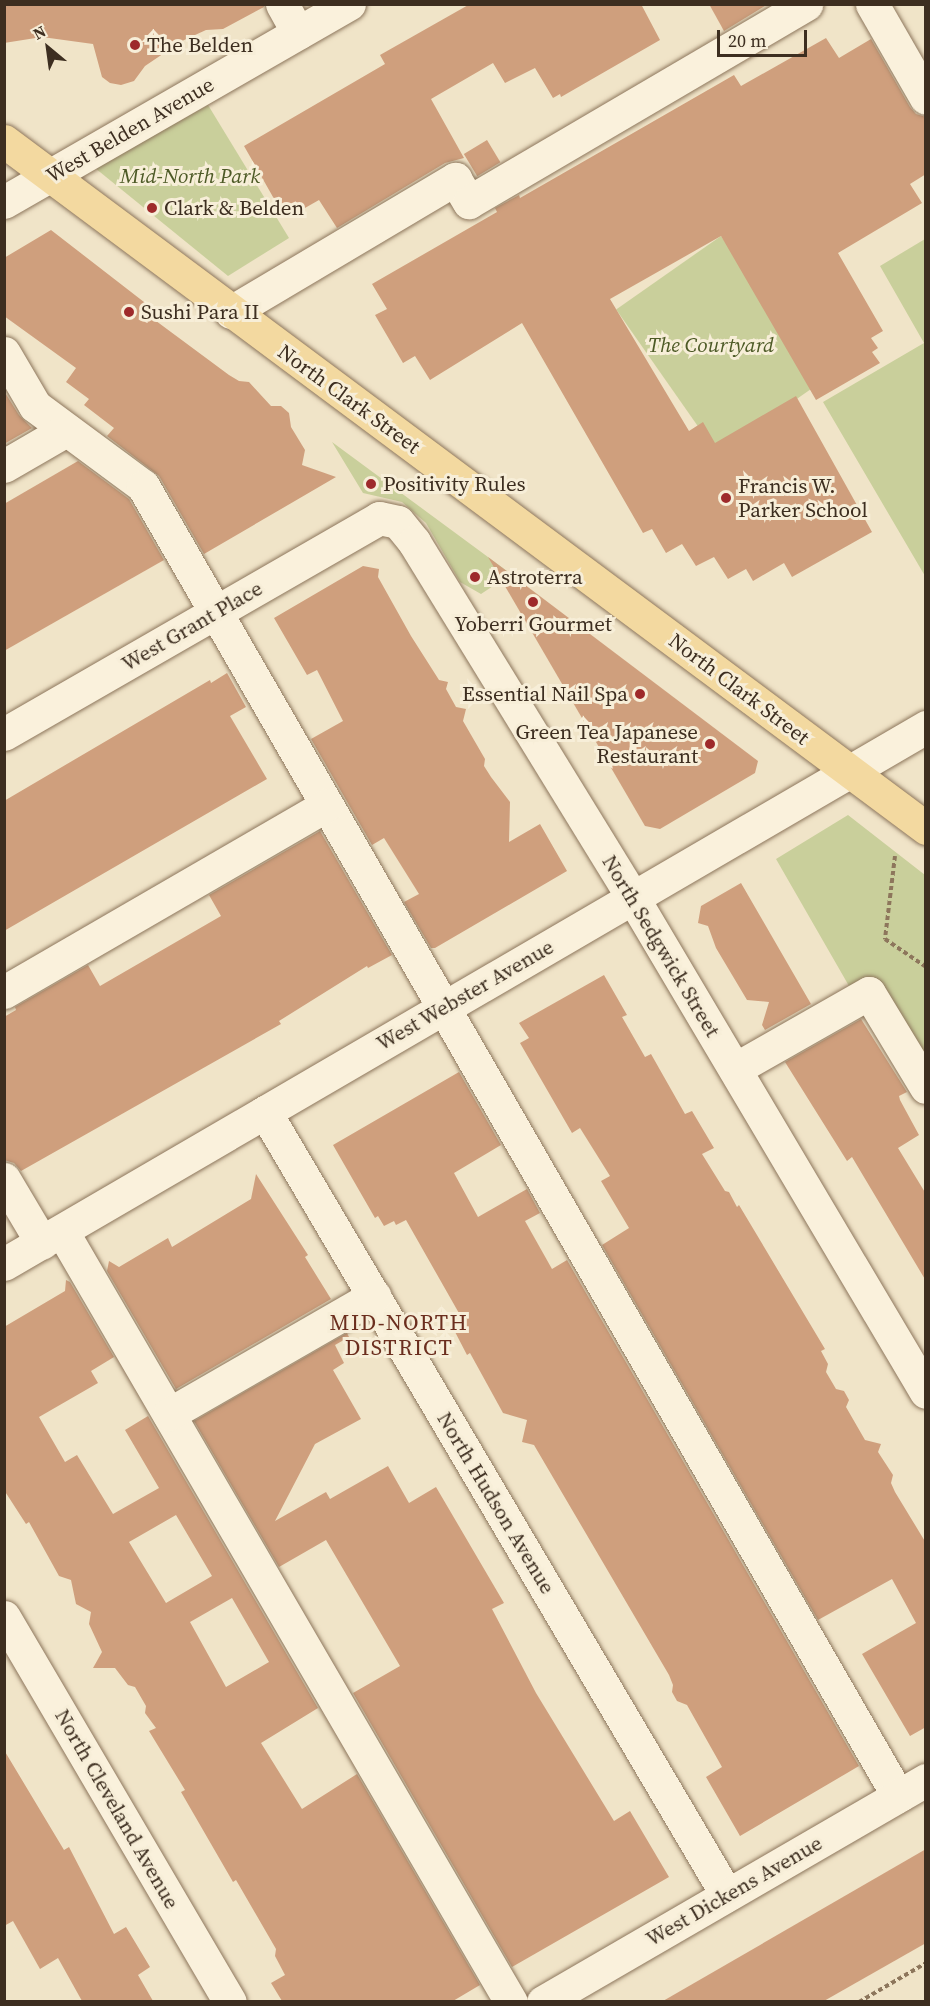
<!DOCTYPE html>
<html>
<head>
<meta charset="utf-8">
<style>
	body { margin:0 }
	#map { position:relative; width:930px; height:2006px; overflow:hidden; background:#f0e4c8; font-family:"Source Serif 4",serif }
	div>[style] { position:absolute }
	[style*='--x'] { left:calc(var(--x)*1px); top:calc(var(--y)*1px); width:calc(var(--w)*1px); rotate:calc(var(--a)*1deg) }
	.green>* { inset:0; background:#c9cf9b; transform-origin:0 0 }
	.building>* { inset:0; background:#cf9f7d; transform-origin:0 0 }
	.path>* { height:4px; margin-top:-2px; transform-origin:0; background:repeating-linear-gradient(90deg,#8d765c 0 4.5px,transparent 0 7.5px) }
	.roads { filter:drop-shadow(0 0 2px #8d765c) drop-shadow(0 0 2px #8d765c) }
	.minor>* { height:33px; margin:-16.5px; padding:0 16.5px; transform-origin:16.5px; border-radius:16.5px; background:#faf1dc }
	.major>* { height:33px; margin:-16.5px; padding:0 16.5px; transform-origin:16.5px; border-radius:16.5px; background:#f3d9a0 }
	.dots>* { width:16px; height:16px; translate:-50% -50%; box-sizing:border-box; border:3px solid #f7eed8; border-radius:50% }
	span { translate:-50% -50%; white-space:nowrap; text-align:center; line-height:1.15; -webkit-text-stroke:6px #f7eed8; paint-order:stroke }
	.poi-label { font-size:21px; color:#3d2e20 }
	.left { translate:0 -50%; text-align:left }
	.right { translate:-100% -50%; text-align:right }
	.street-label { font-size:21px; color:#3d2e20 }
	.park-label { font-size:21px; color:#4d5a26; font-style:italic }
	.neighbourhood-label { font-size:22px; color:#6b2e1e; letter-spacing:1.5px }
	.frame { position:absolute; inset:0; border:6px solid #3d2e20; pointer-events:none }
	.north { position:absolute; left:18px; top:18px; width:60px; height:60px; -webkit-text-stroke:4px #f7eed8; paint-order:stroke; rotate:331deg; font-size:16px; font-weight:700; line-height:24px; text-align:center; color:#3d2e20 }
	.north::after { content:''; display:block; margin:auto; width:21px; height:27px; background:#3d2e20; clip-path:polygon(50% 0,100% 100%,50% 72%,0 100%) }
	.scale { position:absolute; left:717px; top:30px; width:90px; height:27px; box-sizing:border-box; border:3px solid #3d2e20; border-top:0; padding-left:8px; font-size:18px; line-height:21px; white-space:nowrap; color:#3d2e20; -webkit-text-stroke:4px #f7eed8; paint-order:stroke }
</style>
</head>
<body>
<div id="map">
	<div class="green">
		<i style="clip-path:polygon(208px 105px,289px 238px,228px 276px,95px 168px)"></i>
		<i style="left:721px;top:236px;width:177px;height:128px;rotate:55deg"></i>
		<i style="clip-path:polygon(925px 239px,926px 239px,925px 576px,823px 402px,924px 343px,880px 266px)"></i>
		<i style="clip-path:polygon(332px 442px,511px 574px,481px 594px,460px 582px,426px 523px,402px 502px,363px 493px)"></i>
		<i style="clip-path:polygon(848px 815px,925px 875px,925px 1073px,868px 977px,849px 986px,776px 859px)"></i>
	</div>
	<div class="building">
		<i style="clip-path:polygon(4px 4px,263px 4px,264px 7px,223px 29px,206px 30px,182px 41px,145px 66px,134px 81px,121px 85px,110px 83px,102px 77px,93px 44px,42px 37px,4px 43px)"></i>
		<i style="clip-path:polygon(470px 4px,641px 4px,660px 40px,561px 97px,560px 94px,553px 98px,535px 68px,505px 83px,493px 63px,431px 99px,464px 158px,445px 163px,337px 228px,319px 200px,289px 217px,273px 197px,244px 146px,385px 64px,380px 55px)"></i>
		<i style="clip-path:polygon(709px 4px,768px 4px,724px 31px)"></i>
		<i style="clip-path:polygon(826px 38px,839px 58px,871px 39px,910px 107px,916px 114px,926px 117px,926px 174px,910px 184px,922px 203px,838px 253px,883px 331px,871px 338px,878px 348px,872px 352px,880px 363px,816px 400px,721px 236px,610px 299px,689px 431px,703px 422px,715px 443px,796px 396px,872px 532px,792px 577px,784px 563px,753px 581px,746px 569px,728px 579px,714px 557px,696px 566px,682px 544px,666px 553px,652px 529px,643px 533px,522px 323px,430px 380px,415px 356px,403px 363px,375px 315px,387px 309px,372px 284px,497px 212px,495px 208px,519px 195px,520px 198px,734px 75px,741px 86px)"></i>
		<i style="left:487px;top:140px;width:26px;height:27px;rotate:59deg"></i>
		<i style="clip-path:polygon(51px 230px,153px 309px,148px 315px,229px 375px,239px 381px,249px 382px,271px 406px,281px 406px,289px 413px,291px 427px,305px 450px,302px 465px,336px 477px,204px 554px,159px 476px,107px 436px,114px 428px,84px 405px,89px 399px,66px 382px,76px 368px,4px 316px,4px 258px)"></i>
		<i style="clip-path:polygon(4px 391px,19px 415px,32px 428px,4px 444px)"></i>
		<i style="clip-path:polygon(78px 461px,129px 499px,164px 560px,4px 651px,4px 504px)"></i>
		<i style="clip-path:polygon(488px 557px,758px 761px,755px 773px,660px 829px,645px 826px)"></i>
		<i style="clip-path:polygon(363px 566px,379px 569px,378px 577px,411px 636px,439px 680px,448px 682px,446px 689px,456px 707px,466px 709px,463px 721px,485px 759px,484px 766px,491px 777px,510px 802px,509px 842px,540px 824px,567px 871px,435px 948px,431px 948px,404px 902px,419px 894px,384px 838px,372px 845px,311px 739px,343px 721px,317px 670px,307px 675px,274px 618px)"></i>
		<i style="clip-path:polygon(227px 673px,246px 707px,230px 716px,267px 779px,4px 931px,4px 801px,210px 680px,211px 683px)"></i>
		<i style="clip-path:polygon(320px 831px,392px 955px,368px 968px,367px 966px,279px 1021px,281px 1024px,21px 1171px,14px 1163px,4px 1160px,4px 1017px,16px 1010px,15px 1007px,88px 965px,100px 986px,221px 916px,209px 895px)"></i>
		<i style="clip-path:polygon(741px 883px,811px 1004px,765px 1030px,762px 1025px,769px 1002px,747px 1000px,716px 948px,708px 926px,698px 923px,701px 906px)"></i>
		<i style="clip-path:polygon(604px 975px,627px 1015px,622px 1017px,645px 1057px,651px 1054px,685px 1114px,692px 1111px,714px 1148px,702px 1154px,725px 1191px,729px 1192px,737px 1207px,739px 1205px,825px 1349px,821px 1351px,828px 1364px,826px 1372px,836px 1389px,844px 1391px,849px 1400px,846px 1407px,865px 1440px,881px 1444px,878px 1452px,893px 1475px,891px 1483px,895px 1492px,926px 1543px,926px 1727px,910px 1736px,862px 1654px,916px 1623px,892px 1579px,818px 1620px,602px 1245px,629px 1228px,601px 1181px,610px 1176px,580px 1128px,572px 1133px,520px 1043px,529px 1038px,519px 1023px)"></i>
		<i style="clip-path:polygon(861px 1019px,907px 1092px,899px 1096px,900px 1100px,919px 1135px,898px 1148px,926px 1194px,926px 1281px,852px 1157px,847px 1161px,785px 1062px)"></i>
		<i style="clip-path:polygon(459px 1072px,501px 1145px,454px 1173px,478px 1217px,527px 1189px,540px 1213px,525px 1221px,552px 1269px,567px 1260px,859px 1766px,740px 1836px,706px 1777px,722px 1767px,687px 1705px,677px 1701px,672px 1692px,673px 1685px,669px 1675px,534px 1445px,522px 1442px,527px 1420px,503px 1413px,470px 1353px,467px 1355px,453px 1328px,464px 1322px,406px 1220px,396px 1225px,394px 1221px,384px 1226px,378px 1216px,375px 1218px,333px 1145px)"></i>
		<i style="clip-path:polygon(256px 1174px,308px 1255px,305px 1257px,331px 1299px,176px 1389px,107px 1271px,109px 1261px,119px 1267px,168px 1238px,172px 1247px,251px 1199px)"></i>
		<i style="clip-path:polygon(evenodd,66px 1280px,70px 1282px,114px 1357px,91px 1371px,98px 1383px,39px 1417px,65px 1462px,77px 1455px,113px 1514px,159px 1488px,125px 1430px,148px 1416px,318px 1708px,261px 1743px,302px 1809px,357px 1774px,480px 1985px,453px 2001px,282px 2001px,271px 1983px,285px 1975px,275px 1956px,276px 1949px,236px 1880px,233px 1882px,181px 1792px,185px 1790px,149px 1731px,156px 1728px,145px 1713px,146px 1706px,135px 1687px,128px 1685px,115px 1668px,93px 1668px,102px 1652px,89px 1624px,91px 1612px,76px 1604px,71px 1580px,59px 1576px,29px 1522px,26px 1524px,4px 1490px,4px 1327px,65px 1291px,66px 1280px,176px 1515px,212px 1576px,166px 1603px,129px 1542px,176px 1515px,66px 1280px,232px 1598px,269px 1662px,226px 1687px,190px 1622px,232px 1598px)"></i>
		<i style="clip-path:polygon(347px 1333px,349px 1337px,335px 1345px,344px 1363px,333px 1370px,361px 1419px,315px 1444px,275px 1521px,326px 1492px,330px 1499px,388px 1466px,409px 1503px,436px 1487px,504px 1603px,492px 1609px,536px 1693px,614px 1821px,630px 1811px,669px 1877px,512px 1967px,353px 1693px,400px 1666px,326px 1540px,279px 1567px,194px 1421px)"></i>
		<i style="clip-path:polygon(4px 1750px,64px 1850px,69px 1847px,114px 1934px,126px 1927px,150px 1967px,138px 1975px,153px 2001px,82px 2001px,58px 1958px,40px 1969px,13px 1921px,4px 1926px)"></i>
		<i style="clip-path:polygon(926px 1849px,926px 1943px,824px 2001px,663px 2001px)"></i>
	</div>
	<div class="path">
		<i style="--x:895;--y:856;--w:84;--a:96.9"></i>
		<i style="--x:885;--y:939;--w:50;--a:34.3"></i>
		<i style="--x:859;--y:2002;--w:78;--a:-30.2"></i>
	</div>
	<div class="roads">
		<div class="minor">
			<i style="--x:282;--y:4;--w:33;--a:61"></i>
			<i style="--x:872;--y:4;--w:108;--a:60.1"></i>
			<i style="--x:4;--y:202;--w:398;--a:-29.9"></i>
			<i style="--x:231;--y:312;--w:261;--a:-30.7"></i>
			<i style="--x:455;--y:179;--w:27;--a:59"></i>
			<i style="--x:469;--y:202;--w:391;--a:-30.4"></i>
			<i style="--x:4;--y:353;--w:61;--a:59.7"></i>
			<i style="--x:35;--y:406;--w:134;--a:36.5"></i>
			<i style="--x:143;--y:486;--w:1512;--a:60.04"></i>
			<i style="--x:4;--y:466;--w:72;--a:-30.1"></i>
			<i style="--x:4;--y:734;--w:433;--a:-29.9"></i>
			<i style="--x:379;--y:518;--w:19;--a:12"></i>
			<i style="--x:398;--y:522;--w:26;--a:51"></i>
			<i style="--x:414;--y:542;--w:418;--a:58.4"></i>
			<i style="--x:633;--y:898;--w:574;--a:59.33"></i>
			<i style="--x:4;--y:992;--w:373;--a:-30.1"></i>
			<i style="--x:735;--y:1069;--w:154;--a:-29.6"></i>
			<i style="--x:869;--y:993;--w:110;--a:58.8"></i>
			<i style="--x:265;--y:1112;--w:909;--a:59.46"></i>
			<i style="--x:4;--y:1179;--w:74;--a:59.3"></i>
			<i style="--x:62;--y:1231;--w:892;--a:59.79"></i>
			<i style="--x:4;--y:1264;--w:1067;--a:-30.22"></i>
			<i style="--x:169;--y:1414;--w:237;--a:-29.9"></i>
			<i style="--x:4;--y:1617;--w:446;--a:59.6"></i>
			<i style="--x:543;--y:2002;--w:443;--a:-30.1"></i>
		</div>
		<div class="major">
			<i style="--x:4;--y:141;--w:1150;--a:36.69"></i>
		</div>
	</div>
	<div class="dots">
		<i style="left:135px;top:45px;background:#9e2a2b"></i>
		<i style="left:152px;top:208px;background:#9e2a2b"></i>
		<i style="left:129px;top:312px;background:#9e2a2b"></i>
		<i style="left:371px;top:484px;background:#9e2a2b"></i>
		<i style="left:726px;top:498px;background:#9e2a2b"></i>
		<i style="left:475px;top:577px;background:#9e2a2b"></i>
		<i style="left:533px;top:602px;background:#9e2a2b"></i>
		<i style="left:640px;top:694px;background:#9e2a2b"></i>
		<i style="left:710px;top:744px;background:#9e2a2b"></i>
	</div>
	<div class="poi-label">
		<span class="left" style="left:147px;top:45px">The Belden</span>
		<span class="left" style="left:164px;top:208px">Clark &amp; Belden</span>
		<span class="left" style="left:141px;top:312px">Sushi Para II</span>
		<span class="left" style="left:383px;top:484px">Positivity Rules</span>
		<span class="left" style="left:738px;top:498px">Francis W.<br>Parker School</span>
		<span class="left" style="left:487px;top:577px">Astroterra</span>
		<span style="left:533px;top:624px">Yoberri Gourmet</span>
		<span class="right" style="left:628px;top:694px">Essential Nail Spa</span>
		<span class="right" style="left:698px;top:744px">Green Tea Japanese<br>Restaurant</span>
	</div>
	<div class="street-label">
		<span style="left:130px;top:130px;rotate:-30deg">West Belden Avenue</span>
		<span style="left:349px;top:399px;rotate:36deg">North Clark Street</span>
		<span style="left:192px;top:626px;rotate:-30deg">West Grant Place</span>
		<span style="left:739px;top:689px;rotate:37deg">North Clark Street</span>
		<span style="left:661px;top:946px;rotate:59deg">North Sedgwick Street</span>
		<span style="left:465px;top:995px;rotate:-30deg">West Webster Avenue</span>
		<span style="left:496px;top:1503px;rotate:59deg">North Hudson Avenue</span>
		<span style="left:117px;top:1809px;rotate:60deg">North Cleveland Avenue</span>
		<span style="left:734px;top:1891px;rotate:-30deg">West Dickens Avenue</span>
	</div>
	<div class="park-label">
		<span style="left:190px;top:176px">Mid-North Park</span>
		<span style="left:711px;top:345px">The Courtyard</span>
	</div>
	<div class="neighbourhood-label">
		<span style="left:399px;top:1335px">MID-NORTH<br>DISTRICT</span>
	</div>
	<div class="frame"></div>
	<div class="north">N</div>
	<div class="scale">20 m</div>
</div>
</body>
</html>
